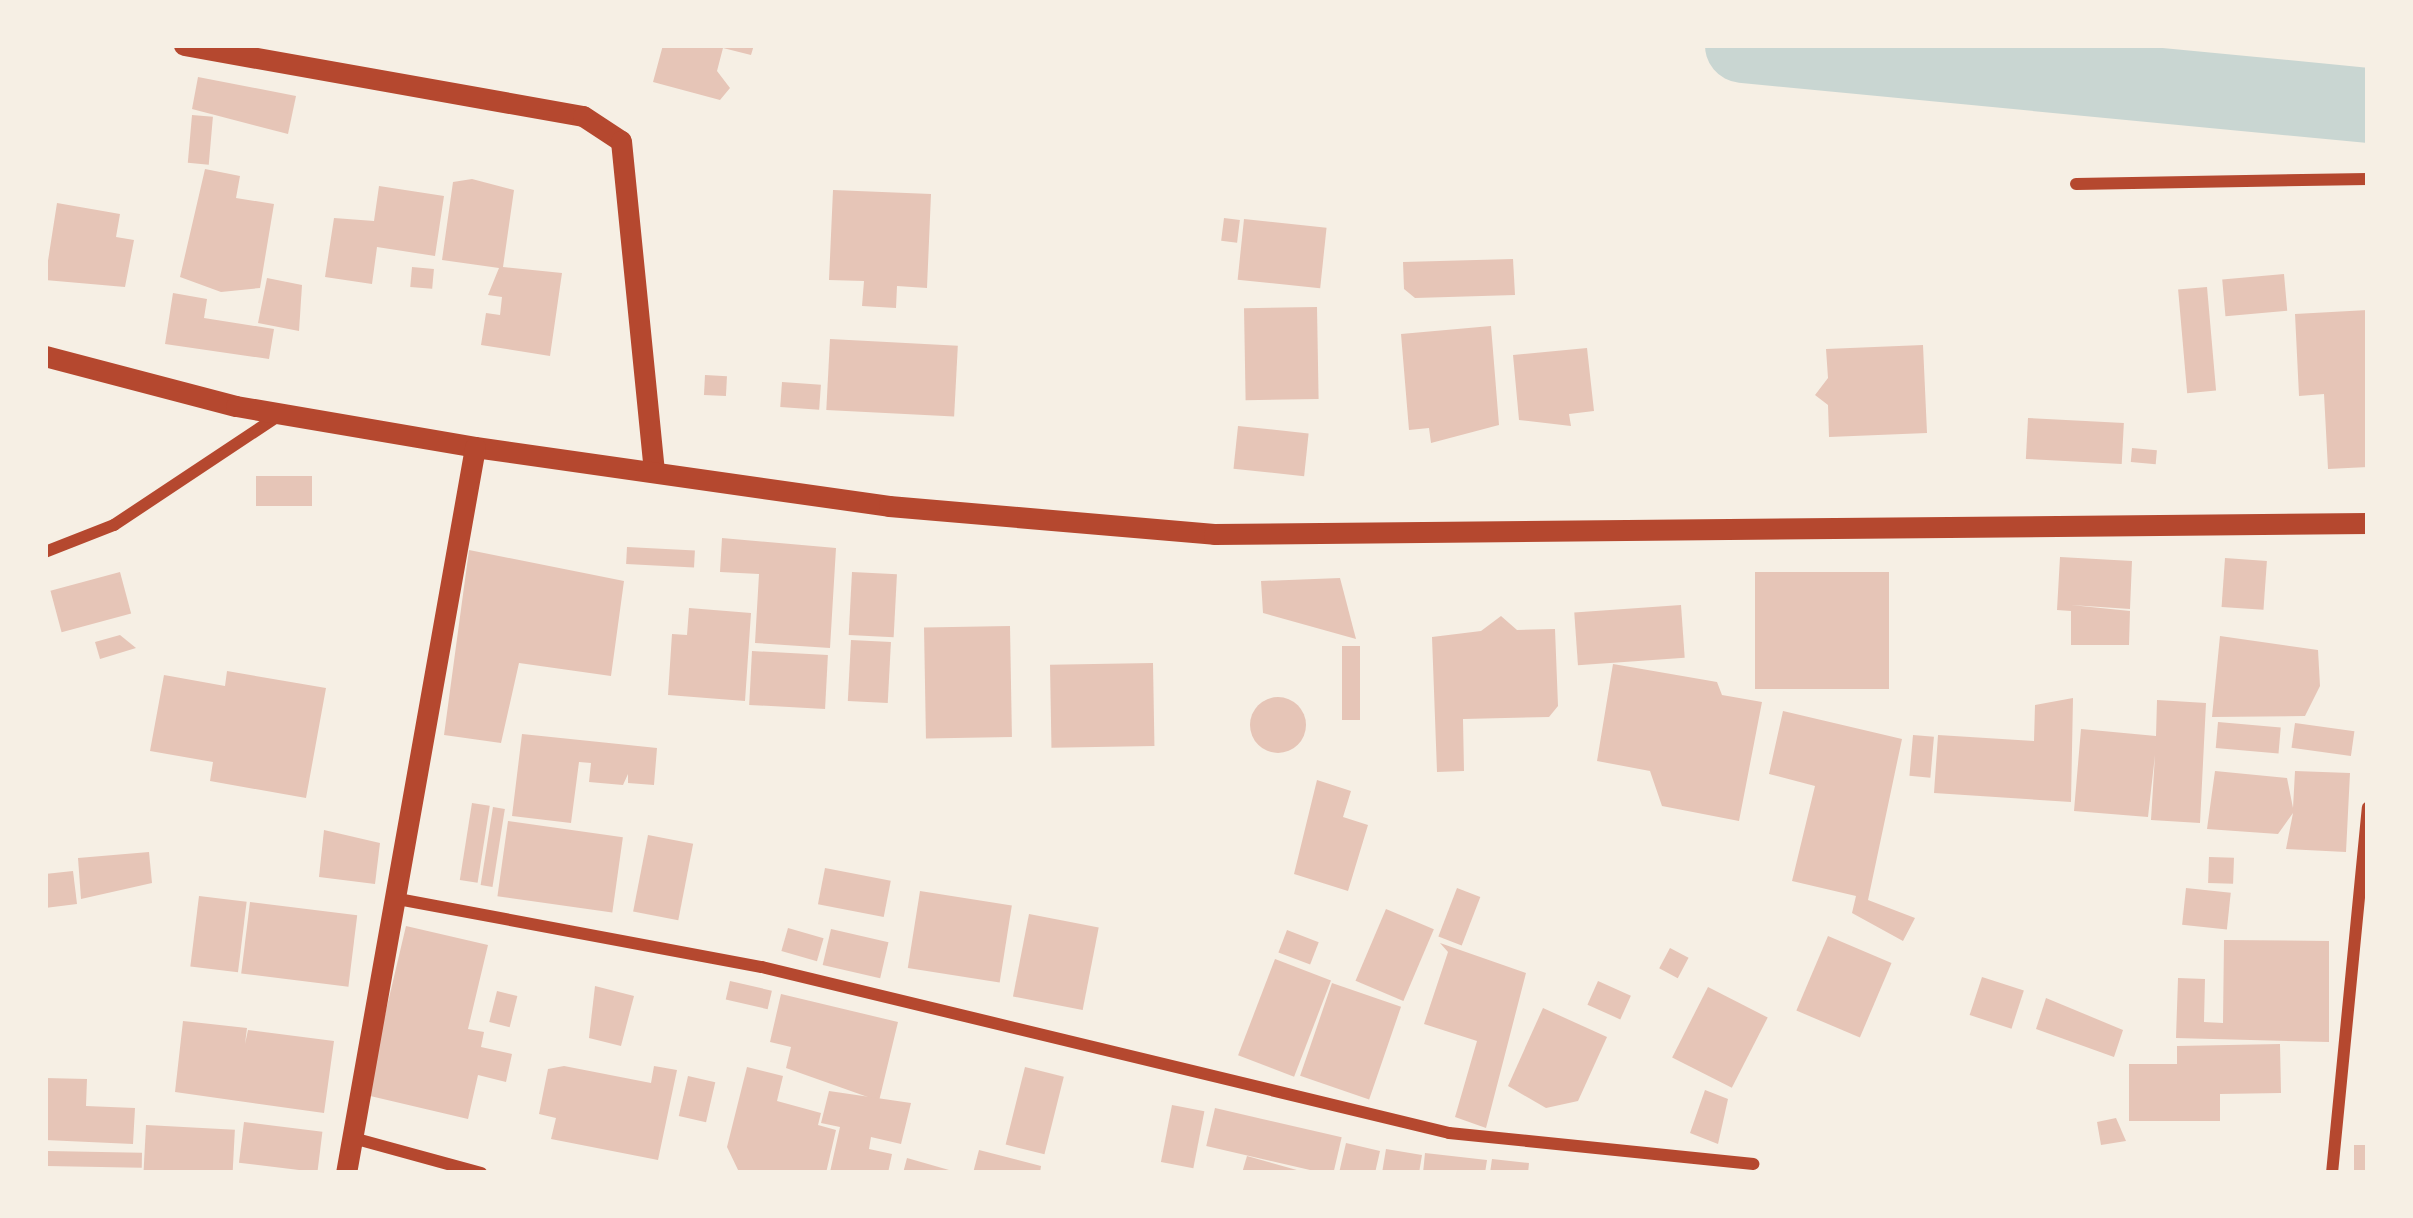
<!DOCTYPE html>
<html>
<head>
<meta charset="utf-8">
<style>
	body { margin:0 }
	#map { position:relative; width:2413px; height:1218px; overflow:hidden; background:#f6efe4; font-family:"PT Sans Narrow",sans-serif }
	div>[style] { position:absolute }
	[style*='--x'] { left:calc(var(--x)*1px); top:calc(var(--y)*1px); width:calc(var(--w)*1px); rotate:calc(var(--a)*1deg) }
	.river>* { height:75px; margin:-37.5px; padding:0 37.5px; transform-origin:37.5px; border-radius:37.5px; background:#c9d6d2 }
	.building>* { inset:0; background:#e6c5b7; transform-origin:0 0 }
	.round { border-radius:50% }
	.minor>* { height:12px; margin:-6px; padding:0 6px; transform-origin:6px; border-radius:6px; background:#b5482f }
	.tertiary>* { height:21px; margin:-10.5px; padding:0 10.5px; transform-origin:10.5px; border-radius:10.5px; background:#b5482f }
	span { translate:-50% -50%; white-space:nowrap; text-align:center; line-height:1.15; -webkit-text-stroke:9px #f6efe4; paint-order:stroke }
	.frame { position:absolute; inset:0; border:48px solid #f6efe4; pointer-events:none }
</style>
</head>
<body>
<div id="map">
	<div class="river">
		<i style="--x:1742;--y:45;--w:629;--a:5.47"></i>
	</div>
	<div class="building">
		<i style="clip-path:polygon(663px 45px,754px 45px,751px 55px,723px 48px,717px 71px,730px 88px,720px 100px,653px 82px)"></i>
		<i style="clip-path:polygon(198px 77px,296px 96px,288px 134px,192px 109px)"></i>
		<i style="left:192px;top:115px;width:21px;height:48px;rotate:5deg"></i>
		<i style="clip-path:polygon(205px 169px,240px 176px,236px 198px,274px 204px,260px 288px,221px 292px,180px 277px)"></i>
		<i style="clip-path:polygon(472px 179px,514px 190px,503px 267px,562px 273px,550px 356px,481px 345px,486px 313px,500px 315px,502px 297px,488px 295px,499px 268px,442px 260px,453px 182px)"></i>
		<i style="clip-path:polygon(379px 186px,444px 196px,435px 256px,377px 247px,372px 284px,325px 277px,334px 218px,374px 221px)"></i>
		<i style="clip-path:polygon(833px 190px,931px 194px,927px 288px,897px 286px,896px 308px,862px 306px,864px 281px,829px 280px)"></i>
		<i style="clip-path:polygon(57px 203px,120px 214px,116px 237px,134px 240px,125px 287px,45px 280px)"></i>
		<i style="left:1224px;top:218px;width:16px;height:23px;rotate:7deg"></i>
		<i style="left:1244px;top:219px;width:83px;height:61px;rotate:6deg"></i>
		<i style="clip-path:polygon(1513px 259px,1515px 295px,1415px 298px,1404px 289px,1403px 262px)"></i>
		<i style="left:412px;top:267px;width:22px;height:20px;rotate:5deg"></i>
		<i style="left:2284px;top:274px;width:37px;height:62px;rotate:85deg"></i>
		<i style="clip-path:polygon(267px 278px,302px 285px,299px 331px,258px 323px)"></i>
		<i style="left:2207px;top:287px;width:104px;height:29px;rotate:85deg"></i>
		<i style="clip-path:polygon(173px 293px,207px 299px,204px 318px,274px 329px,269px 359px,165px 344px)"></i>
		<i style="left:1317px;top:307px;width:92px;height:73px;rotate:89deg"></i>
		<i style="clip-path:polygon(2368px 310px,2368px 467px,2328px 469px,2324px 394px,2299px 396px,2295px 314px)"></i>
		<i style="clip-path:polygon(1491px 326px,1499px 425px,1431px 443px,1429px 428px,1409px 430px,1401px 334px)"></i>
		<i style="left:830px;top:339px;width:128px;height:71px;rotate:3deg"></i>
		<i style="clip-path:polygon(1923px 345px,1927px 433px,1829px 437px,1828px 405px,1815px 395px,1828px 378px,1826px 349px)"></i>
		<i style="clip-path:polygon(1587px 348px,1594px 411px,1569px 414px,1571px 426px,1519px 420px,1513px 355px)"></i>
		<i style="left:705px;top:375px;width:22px;height:20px;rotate:3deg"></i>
		<i style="left:782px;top:382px;width:39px;height:25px;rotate:4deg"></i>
		<i style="left:2028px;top:418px;width:96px;height:41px;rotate:3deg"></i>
		<i style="left:1238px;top:426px;width:71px;height:43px;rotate:6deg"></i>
		<i style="left:2132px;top:448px;width:25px;height:14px;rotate:5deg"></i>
		<i style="left:256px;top:476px;width:56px;height:30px"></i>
		<i style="clip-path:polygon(722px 538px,836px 548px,830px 648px,755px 643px,759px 574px,720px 572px)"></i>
		<i style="left:627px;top:547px;width:68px;height:17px;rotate:3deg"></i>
		<i style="clip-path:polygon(469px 550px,624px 581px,611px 676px,519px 663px,501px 743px,444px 735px)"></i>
		<i style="clip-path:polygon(2060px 557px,2132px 561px,2130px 609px,2071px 605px,2130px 611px,2129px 645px,2071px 645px,2071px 611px,2057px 610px)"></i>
		<i style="left:2225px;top:558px;width:42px;height:49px;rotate:4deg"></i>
		<i style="left:120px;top:572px;width:43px;height:72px;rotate:75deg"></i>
		<i style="left:852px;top:572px;width:45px;height:63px;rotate:3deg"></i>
		<i style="left:1889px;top:572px;width:117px;height:134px;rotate:90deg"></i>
		<i style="clip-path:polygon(1340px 578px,1356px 639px,1263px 613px,1261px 581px)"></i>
		<i style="left:1681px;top:605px;width:53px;height:107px;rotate:86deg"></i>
		<i style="clip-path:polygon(689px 608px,751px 613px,745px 701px,668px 695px,672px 634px,687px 635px)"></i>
		<i style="clip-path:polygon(1501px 616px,1517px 630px,1555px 629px,1558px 706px,1549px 717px,1463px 719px,1464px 771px,1437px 772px,1432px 637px,1481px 631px)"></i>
		<i style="left:1010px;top:626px;width:111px;height:86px;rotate:89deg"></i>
		<i style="clip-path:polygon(120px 635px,136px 648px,100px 659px,95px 642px)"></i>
		<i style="clip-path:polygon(2220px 636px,2318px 650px,2320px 686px,2305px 716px,2212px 717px)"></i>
		<i style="left:851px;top:640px;width:40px;height:61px;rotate:3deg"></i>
		<i style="left:1342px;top:646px;width:18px;height:74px"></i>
		<i style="left:752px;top:651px;width:76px;height:54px;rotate:3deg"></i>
		<i style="left:1153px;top:663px;width:83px;height:103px;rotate:89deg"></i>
		<i style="clip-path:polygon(1613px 664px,1717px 682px,1722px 695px,1762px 702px,1739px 821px,1662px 806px,1650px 771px,1597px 761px)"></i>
		<i style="clip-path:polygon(227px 671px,326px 688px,306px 798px,210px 781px,213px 762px,150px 751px,164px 675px,225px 686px)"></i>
		<i class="round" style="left:1250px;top:697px;width:56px;height:56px"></i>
		<i style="clip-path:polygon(2073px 698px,2071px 802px,1934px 793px,1938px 735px,2034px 741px,2035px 705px)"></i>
		<i style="clip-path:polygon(2157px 700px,2206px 703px,2200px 823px,2151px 820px,2155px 755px,2148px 817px,2074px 811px,2081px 729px,2156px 736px)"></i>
		<i style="clip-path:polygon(1783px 711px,1902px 739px,1868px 900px,1915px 918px,1903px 941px,1852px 913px,1856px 896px,1792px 881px,1815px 786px,1769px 774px)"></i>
		<i style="left:2218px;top:722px;width:63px;height:26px;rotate:5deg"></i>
		<i style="left:2295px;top:723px;width:60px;height:25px;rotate:8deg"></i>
		<i style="clip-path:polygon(522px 734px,657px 748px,654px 785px,628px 783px,628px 774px,623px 785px,589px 782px,591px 763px,579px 762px,571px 823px,512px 816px)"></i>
		<i style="left:1913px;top:735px;width:21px;height:41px;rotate:5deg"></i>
		<i style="clip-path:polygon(2215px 771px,2287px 778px,2293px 808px,2295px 771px,2350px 773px,2346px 852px,2286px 849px,2293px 813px,2278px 834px,2207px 829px)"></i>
		<i style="clip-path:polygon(1317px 780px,1351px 791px,1343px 817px,1368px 825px,1348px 891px,1294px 874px)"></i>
		<i style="left:472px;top:803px;width:18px;height:78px;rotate:9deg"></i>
		<i style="left:493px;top:807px;width:12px;height:79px;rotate:9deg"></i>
		<i style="left:508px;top:821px;width:116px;height:76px;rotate:8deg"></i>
		<i style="clip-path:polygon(324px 830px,380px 843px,375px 884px,319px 877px)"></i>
		<i style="left:648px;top:835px;width:46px;height:78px;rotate:11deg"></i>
		<i style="clip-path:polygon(149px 852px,152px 883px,81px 899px,78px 858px)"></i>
		<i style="left:2209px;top:857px;width:25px;height:26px;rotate:2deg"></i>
		<i style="left:825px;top:868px;width:67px;height:37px;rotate:11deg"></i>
		<i style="clip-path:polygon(73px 871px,77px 904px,45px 908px,45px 874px)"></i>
		<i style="left:1457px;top:888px;width:25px;height:52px;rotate:21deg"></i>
		<i style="left:2186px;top:888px;width:45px;height:37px;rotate:6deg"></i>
		<i style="left:920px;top:891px;width:93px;height:78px;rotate:9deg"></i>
		<i style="left:199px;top:896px;width:48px;height:71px;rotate:7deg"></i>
		<i style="left:250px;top:902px;width:108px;height:72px;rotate:7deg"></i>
		<i style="left:1386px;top:909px;width:52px;height:78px;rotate:23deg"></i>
		<i style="left:1029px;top:914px;width:71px;height:84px;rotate:11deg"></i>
		<i style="clip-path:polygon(406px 926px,488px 945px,468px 1029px,484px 1032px,481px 1047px,512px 1054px,506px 1082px,478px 1075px,468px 1119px,366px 1095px)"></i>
		<i style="left:788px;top:928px;width:37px;height:24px;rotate:16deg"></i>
		<i style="left:831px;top:929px;width:59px;height:37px;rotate:13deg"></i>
		<i style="left:1287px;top:930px;width:34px;height:24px;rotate:21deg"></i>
		<i style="left:1828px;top:936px;width:69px;height:81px;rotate:23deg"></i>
		<i style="clip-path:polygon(2224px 940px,2329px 941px,2329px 1042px,2176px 1038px,2178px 978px,2205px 979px,2204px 1022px,2223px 1023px)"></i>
		<i style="clip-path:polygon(1440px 943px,1526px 973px,1486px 1128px,1455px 1117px,1477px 1041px,1424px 1024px,1448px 952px)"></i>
		<i style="left:1670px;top:948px;width:21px;height:23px;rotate:28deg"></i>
		<i style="left:1275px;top:959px;width:60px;height:103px;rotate:21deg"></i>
		<i style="left:1982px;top:977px;width:44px;height:40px;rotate:18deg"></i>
		<i style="left:730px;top:981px;width:43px;height:19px;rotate:13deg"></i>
		<i style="left:1598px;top:981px;width:36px;height:26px;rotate:24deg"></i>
		<i style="left:1332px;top:983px;width:73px;height:98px;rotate:19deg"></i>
		<i style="clip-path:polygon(595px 986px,634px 996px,621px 1046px,589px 1038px)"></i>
		<i style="left:1708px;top:987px;width:67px;height:79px;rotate:27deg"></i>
		<i style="left:497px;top:991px;width:21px;height:32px;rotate:14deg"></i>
		<i style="clip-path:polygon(781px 994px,898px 1022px,879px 1101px,786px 1068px,791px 1047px,770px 1042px)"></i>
		<i style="clip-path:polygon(2046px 998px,2123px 1030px,2114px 1057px,2036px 1029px)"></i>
		<i style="clip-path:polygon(1543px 1008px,1607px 1037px,1578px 1101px,1546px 1108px,1508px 1086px)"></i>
		<i style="clip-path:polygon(183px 1021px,247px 1028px,245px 1044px,248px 1030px,334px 1041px,324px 1113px,175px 1092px)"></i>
		<i style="clip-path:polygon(2280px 1044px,2281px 1093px,2220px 1094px,2220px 1121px,2129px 1121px,2129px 1064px,2177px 1064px,2177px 1046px)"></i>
		<i style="clip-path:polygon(564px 1066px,651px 1083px,654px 1066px,677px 1070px,658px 1160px,551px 1139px,556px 1118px,539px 1114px,548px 1069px)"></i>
		<i style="clip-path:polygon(747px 1067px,783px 1076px,777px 1101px,821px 1113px,818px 1125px,836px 1130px,826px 1173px,739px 1172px,727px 1147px)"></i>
		<i style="left:1025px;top:1067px;width:40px;height:80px;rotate:14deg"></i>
		<i style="left:688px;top:1076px;width:28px;height:41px;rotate:13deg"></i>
		<i style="clip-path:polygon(45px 1078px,87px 1079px,86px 1106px,135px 1108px,133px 1144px,45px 1140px)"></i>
		<i style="clip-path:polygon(1705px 1090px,1728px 1099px,1718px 1144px,1690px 1133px)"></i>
		<i style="clip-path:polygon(829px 1091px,911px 1103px,901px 1144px,871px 1137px,869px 1149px,892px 1154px,888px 1173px,830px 1172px,840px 1127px,821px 1123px)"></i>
		<i style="left:1172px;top:1105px;width:33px;height:58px;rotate:11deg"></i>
		<i style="left:1215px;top:1108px;width:130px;height:39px;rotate:13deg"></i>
		<i style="left:244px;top:1122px;width:79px;height:41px;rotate:7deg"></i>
		<i style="clip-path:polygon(2097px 1122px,2116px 1118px,2126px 1141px,2101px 1145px)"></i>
		<i style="left:146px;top:1125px;width:89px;height:48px;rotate:3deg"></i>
		<i style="clip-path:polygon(1346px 1143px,1380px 1151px,1375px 1173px,1339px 1173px)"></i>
		<i style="left:2354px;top:1145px;width:14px;height:28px"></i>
		<i style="clip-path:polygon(1386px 1149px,1422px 1155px,1419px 1173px,1382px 1173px)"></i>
		<i style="clip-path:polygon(979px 1150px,1041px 1166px,1040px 1173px,973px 1173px)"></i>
		<i style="left:47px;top:1151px;width:95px;height:15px;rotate:1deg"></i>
		<i style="clip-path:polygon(1425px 1153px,1487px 1160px,1485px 1173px,1423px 1173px)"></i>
		<i style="clip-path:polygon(1247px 1156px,1304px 1172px,1304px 1173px,1242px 1173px)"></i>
		<i style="clip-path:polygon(907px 1158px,956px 1172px,956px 1173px,903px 1173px)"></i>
		<i style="clip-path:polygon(1492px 1159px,1529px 1163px,1528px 1173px,1490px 1173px)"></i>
	</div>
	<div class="minor">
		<i style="--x:2076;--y:184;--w:292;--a:-1"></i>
		<i style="--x:45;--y:552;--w:74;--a:-21.4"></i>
		<i style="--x:114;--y:525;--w:201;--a:-33.6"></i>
		<i style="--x:398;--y:899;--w:370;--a:10.6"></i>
		<i style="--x:762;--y:967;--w:707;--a:13.58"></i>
		<i style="--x:1449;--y:1133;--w:306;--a:5.8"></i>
		<i style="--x:353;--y:1138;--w:133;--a:15.3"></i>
		<i style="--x:2332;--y:1173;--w:367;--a:-84.4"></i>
	</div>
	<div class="tertiary">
		<i style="--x:184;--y:45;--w:405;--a:10.1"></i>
		<i style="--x:583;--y:116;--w:45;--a:33.3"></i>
		<i style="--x:621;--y:141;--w:331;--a:84.3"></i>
		<i style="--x:45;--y:356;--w:197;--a:14.7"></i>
		<i style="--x:236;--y:406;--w:242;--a:9.7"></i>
		<i style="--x:475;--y:447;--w:418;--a:8.1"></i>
		<i style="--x:889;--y:506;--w:326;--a:4.9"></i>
		<i style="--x:1214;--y:534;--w:1154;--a:-0.55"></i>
		<i style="--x:346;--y:1173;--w:737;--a:-79.92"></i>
	</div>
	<div class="frame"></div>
</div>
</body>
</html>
